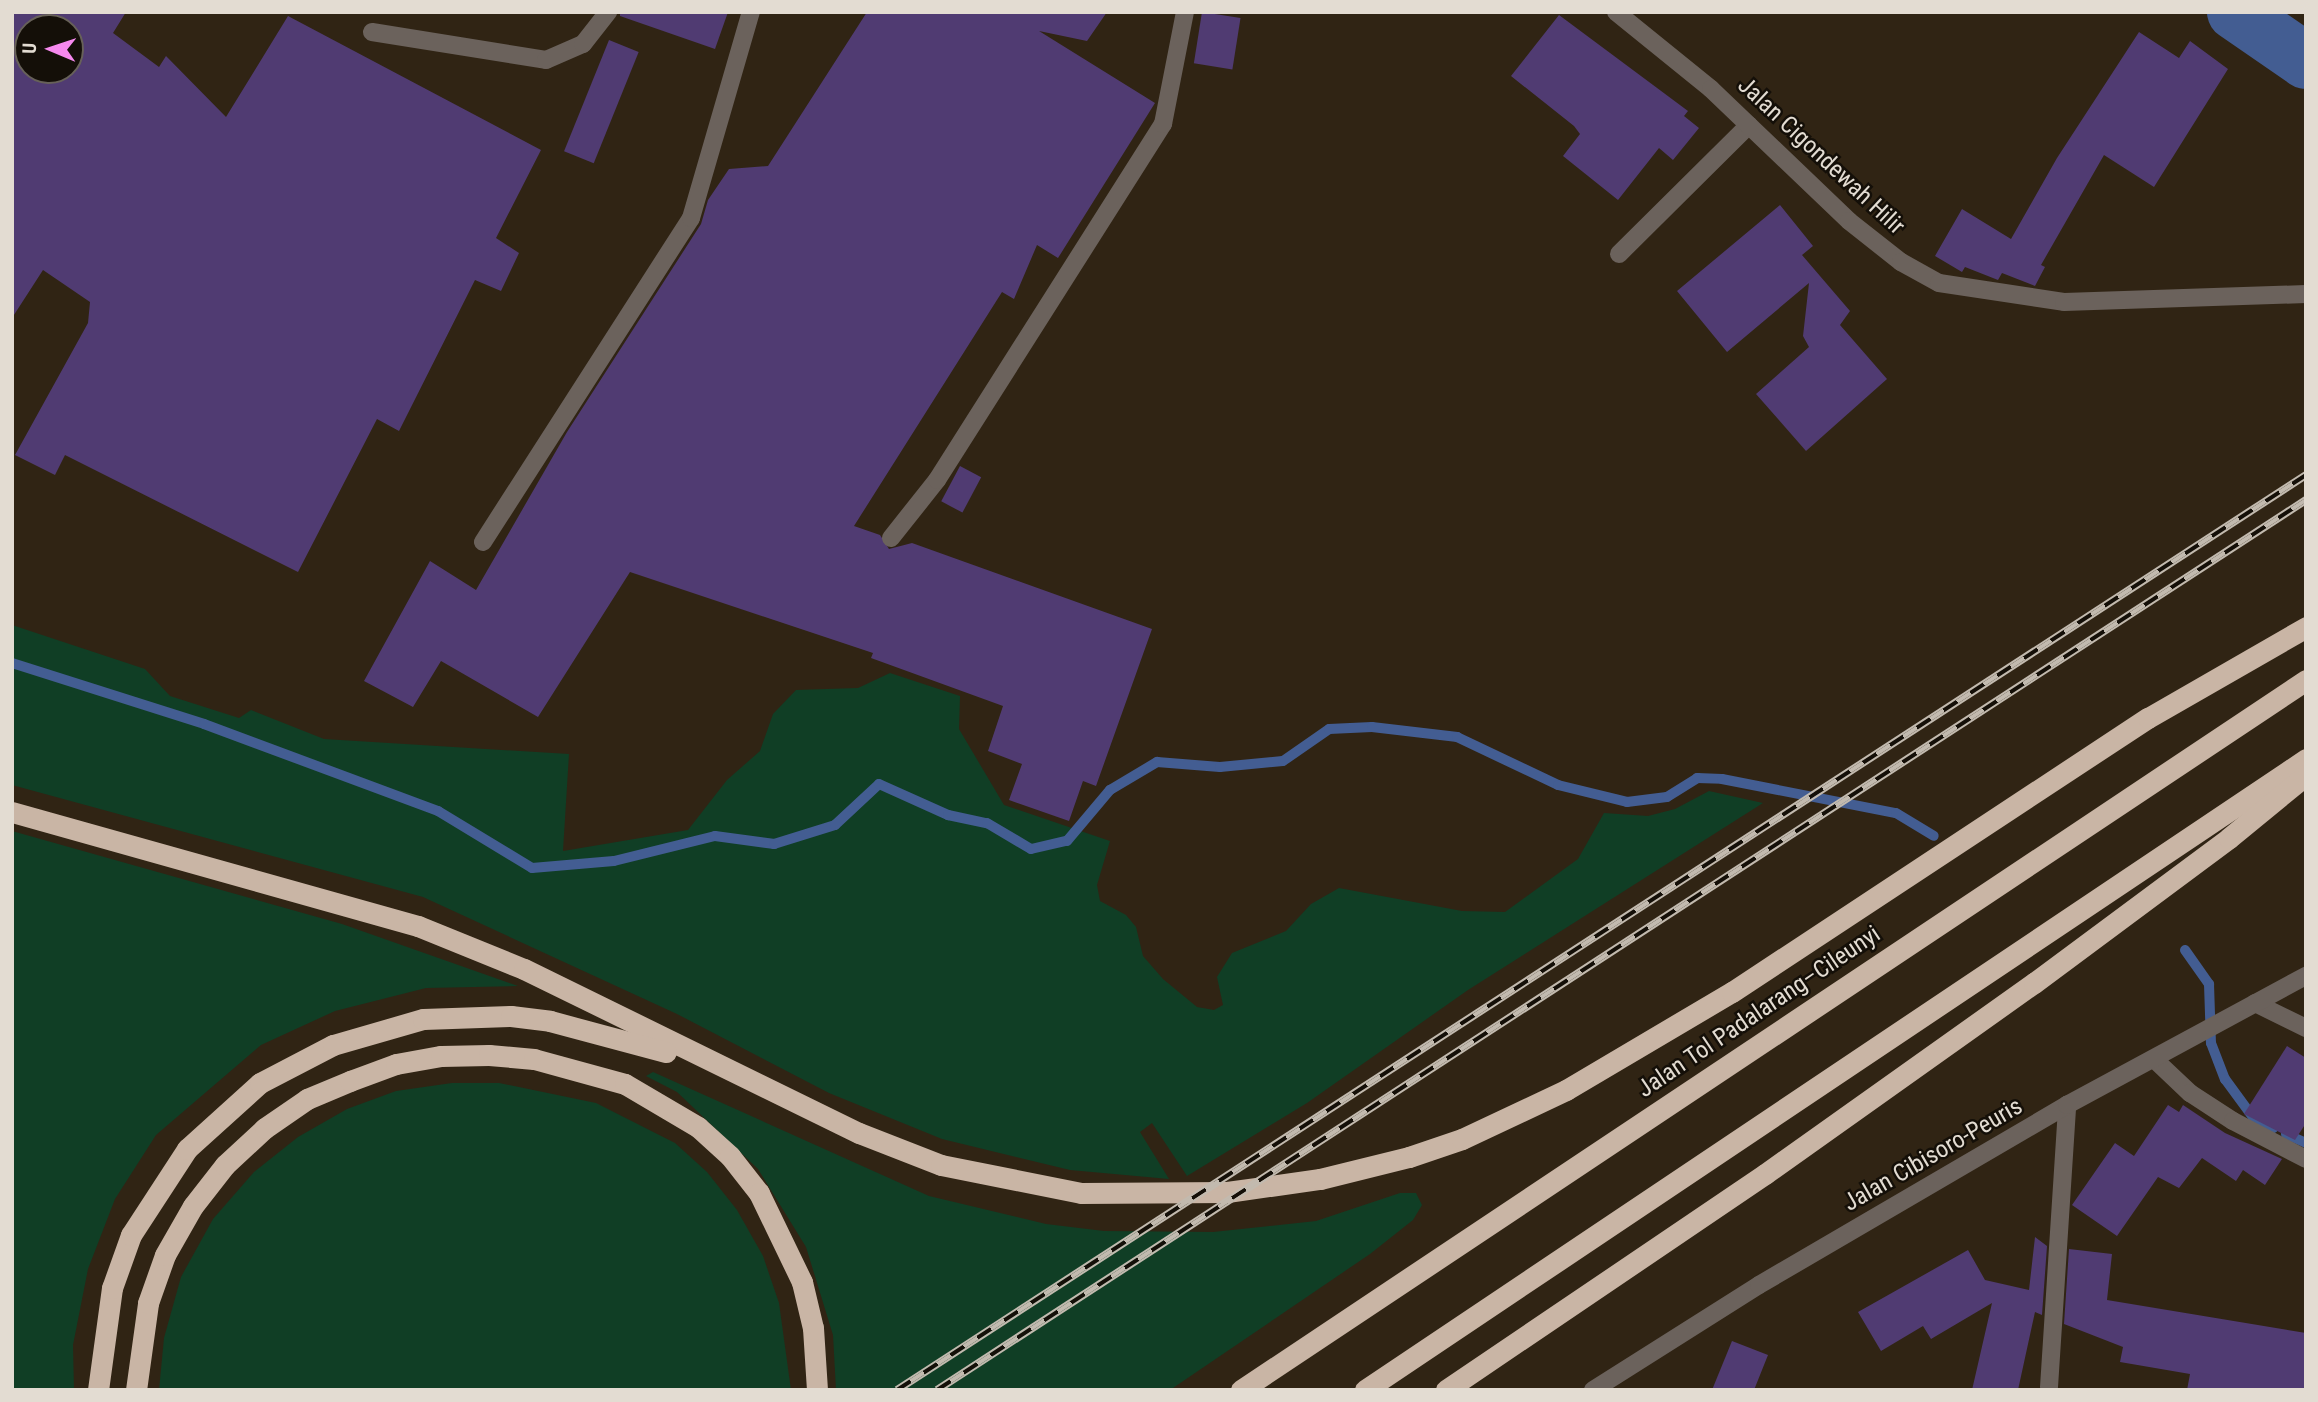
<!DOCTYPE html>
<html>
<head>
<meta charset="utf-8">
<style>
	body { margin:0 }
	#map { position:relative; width:2318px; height:1402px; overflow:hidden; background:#302414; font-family:"Roboto Condensed",sans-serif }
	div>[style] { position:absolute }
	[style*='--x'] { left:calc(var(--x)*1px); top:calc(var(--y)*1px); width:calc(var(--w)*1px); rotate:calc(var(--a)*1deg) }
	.green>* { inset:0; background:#103e25 }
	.stream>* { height:10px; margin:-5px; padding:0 5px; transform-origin:5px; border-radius:5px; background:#435d92 }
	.river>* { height:56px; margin:-28px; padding:0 28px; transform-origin:28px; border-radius:28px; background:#435d92 }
	.building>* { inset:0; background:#503b72; transform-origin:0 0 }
	.service>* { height:18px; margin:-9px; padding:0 9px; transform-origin:9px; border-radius:9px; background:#6b625c }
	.minor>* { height:18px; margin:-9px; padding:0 9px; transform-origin:9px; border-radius:9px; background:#6b625c }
	.tertiary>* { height:18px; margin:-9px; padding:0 9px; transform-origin:9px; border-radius:9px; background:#6b625c }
	.motorway>* { height:21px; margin:-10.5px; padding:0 10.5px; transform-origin:10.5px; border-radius:10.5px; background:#c9b5a5 }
	.rail>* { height:8px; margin-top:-4px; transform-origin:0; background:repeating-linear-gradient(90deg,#140f08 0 16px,#c2baaf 0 32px); box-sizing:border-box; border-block:2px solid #c2baaf }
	span { translate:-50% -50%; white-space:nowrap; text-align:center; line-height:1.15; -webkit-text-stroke:5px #140f08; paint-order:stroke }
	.street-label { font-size:24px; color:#e3dcd2 }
	.frame { position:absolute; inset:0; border:14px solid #e3dcd2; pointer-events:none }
	.north { position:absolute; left:14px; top:14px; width:70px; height:70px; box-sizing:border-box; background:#140f08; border:2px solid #676159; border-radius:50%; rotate:272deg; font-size:19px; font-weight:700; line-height:28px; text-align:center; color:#e3dcd2 }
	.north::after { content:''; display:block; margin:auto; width:24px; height:32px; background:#f689ee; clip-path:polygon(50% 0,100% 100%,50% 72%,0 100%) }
</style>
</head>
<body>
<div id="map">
	<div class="green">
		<i style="clip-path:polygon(12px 625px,145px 669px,170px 696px,239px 718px,251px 710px,324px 739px,569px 754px,563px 851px,688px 830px,727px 780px,760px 751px,773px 714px,796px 690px,858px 688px,890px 673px,960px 696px,959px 729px,1004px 805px,1110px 841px,1097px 885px,1100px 901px,1126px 915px,1136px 927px,1143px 956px,1163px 979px,1197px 1007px,1214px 1010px,1223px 1005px,1217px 977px,1232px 953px,1286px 931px,1311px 904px,1339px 888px,1462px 911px,1505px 912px,1578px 859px,1604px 813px,1648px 816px,1675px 809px,1709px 791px,1763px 803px,1468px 990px,1307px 1103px,1187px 1176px,1152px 1123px,1140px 1132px,1169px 1179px,1070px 1170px,942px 1139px,829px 1093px,677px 1014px,423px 897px,12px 785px)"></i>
		<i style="clip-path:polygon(12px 831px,342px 924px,518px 986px,426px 988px,335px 1011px,261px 1045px,156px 1135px,115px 1199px,88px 1269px,73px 1345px,74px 1390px,12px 1388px)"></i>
		<i style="clip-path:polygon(653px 1072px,929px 1196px,1046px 1224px,1104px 1231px,1213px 1232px,1316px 1221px,1400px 1193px,1416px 1193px,1422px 1205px,1413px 1220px,1370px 1254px,1170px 1390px,836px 1390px,833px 1335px,806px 1247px,758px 1169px,677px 1092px,646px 1076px)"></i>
		<i style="clip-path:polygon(452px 1083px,499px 1083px,596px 1103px,675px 1143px,707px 1172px,737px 1210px,763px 1256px,779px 1303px,791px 1390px,159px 1390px,164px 1338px,181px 1277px,213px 1219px,254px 1172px,298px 1137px,347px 1109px,396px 1091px)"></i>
	</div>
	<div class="stream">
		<i style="--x:12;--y:663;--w:201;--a:17.6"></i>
		<i style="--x:204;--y:724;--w:250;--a:20.4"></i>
		<i style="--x:438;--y:811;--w:110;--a:31.2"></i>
		<i style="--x:532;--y:868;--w:82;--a:-4.9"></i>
		<i style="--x:614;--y:861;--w:104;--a:-13.9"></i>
		<i style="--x:715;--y:836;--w:60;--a:7.7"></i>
		<i style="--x:774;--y:844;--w:64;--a:-17.3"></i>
		<i style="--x:835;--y:825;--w:60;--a:-43"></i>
		<i style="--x:879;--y:784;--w:76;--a:24.2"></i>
		<i style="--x:948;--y:815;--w:40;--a:12"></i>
		<i style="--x:987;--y:823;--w:51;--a:30.6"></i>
		<i style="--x:1031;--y:849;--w:37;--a:-13"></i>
		<i style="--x:1067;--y:841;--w:67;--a:-49.9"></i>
		<i style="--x:1110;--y:790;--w:55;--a:-30.8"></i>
		<i style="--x:1157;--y:762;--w:63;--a:4.5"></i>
		<i style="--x:1220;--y:767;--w:63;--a:-5.4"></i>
		<i style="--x:1283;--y:761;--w:56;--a:-34.8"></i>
		<i style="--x:1329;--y:729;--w:43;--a:-2.7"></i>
		<i style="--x:1372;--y:727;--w:86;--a:6.7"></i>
		<i style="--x:1457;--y:737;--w:112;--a:25.4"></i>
		<i style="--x:1558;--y:785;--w:71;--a:13.8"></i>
		<i style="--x:1627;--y:802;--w:40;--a:-7.1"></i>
		<i style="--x:1667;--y:797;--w:36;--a:-32"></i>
		<i style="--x:1697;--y:778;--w:25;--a:2"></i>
		<i style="--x:1722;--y:779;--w:177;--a:11.1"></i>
		<i style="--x:1896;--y:813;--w:44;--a:31.2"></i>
		<i style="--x:2185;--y:950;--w:42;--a:54.8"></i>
		<i style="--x:2209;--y:984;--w:59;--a:88.1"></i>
		<i style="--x:2211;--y:1043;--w:39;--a:69"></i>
		<i style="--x:2225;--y:1079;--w:51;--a:53.8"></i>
		<i style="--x:2255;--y:1120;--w:20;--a:24"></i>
		<i style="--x:2286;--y:1134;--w:22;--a:24"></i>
	</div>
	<div class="river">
		<i style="--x:2235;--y:12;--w:86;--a:34.6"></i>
	</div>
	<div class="building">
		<i style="clip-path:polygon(evenodd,12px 12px,126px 12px,113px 33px,159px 67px,166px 56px,226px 117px,288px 16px,541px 150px,496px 238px,519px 253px,501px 291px,475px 280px,399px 431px,377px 419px,298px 572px,65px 455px,55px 475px,15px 455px,88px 323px,90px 302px,43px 270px,12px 318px,12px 12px,28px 28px,70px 28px,70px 70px,28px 70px,28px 28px)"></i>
		<i style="clip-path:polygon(620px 12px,728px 12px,715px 49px,620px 16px)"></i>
		<i style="clip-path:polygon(867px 12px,1107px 12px,1087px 41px,1039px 31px,1155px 103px,1058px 258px,1037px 245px,1014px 299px,1002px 292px,854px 526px,880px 535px,889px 549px,912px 543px,1152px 629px,1096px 786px,1083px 781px,1069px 821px,1009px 800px,1022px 764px,988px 751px,1003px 706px,871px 658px,873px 653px,630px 572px,538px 717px,441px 661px,413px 707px,364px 681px,430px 561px,476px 590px,567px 432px,701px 224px,708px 200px,729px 169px,768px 166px)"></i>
		<i style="left:1202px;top:12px;width:39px;height:52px;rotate:9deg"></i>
		<i style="clip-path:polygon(1559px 15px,1688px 111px,1684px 116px,1699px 128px,1673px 160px,1659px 148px,1618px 200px,1563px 156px,1580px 134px,1574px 126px,1511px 76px)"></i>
		<i style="clip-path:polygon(2139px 32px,2179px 58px,2190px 41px,2228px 69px,2154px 187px,2104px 155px,2041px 265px,2045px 267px,2035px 286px,2002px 273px,1998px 280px,1965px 267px,1962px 272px,1935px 256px,1962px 209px,2011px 239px,2057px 158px)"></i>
		<i style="left:609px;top:40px;width:32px;height:120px;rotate:22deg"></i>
		<i style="clip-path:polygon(1780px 205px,1813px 246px,1802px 255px,1850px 311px,1840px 325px,1887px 379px,1806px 451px,1756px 394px,1809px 347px,1803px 336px,1809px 283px,1727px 352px,1677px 291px)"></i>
		<i style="left:960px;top:466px;width:24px;height:40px;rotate:28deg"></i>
		<i style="clip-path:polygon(2287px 1046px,2306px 1058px,2306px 1123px,2295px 1140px,2244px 1114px)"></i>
		<i style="clip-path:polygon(2168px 1105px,2179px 1112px,2183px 1105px,2225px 1133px,2282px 1159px,2265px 1185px,2243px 1170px,2236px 1181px,2202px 1158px,2179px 1188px,2158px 1177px,2117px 1236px,2072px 1205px,2115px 1143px,2134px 1156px)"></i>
		<i style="clip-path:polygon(2035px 1237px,2047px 1246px,2042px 1315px,2035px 1312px,2018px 1390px,1972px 1390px,1992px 1303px,1931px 1339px,1923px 1326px,1881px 1351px,1858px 1312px,1968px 1250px,1985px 1280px,2029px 1290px)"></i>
		<i style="clip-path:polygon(2069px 1249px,2112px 1254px,2107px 1300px,2306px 1333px,2306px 1390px,2187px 1390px,2190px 1374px,2120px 1362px,2123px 1347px,2064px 1324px)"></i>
		<i style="clip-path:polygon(1732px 1341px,1768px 1355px,1754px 1390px,1712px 1390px)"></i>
	</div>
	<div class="service">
		<i style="--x:372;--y:32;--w:176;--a:9.1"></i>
		<i style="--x:546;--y:60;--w:40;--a:-23.4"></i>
		<i style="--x:583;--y:44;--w:41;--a:-52"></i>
		<i style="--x:891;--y:538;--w:74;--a:-51.6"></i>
		<i style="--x:937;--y:480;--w:422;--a:-57.6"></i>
		<i style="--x:1163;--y:124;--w:114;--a:-78.9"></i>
		<i style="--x:483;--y:542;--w:385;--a:-57.3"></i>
		<i style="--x:691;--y:218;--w:215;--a:-73.8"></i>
		<i style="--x:2255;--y:1003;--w:57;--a:26.1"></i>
		<i style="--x:2154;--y:1059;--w:50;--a:43.4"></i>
		<i style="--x:2190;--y:1093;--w:51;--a:33.1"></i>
		<i style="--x:2233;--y:1121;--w:82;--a:27.5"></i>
		<i style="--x:2049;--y:1387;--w:283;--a:-86.3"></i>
	</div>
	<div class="minor">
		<i style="--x:1619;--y:254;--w:183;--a:-44.8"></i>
	</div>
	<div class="tertiary">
		<i style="--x:1616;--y:12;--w:122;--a:39"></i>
		<i style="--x:1711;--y:89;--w:191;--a:43.7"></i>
		<i style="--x:1849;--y:221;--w:66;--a:38.3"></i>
		<i style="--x:1901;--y:262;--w:43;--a:28.9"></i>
		<i style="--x:1939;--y:283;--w:126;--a:8.6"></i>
		<i style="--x:2064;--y:302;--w:242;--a:-1.9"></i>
		<i style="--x:1593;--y:1390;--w:196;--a:-32.3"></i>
		<i style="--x:1759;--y:1285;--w:357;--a:-30.3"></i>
		<i style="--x:2067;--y:1105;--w:272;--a:-28.4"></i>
	</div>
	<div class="motorway">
		<i style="--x:12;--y:812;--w:422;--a:15.7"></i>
		<i style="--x:418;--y:926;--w:114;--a:22.1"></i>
		<i style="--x:524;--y:969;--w:373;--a:26.1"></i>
		<i style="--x:859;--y:1133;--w:88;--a:21.3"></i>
		<i style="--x:941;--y:1165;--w:143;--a:11.3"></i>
		<i style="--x:1081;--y:1193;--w:146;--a:-0.4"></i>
		<i style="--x:1227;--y:1192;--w:94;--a:-8"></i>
		<i style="--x:1320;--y:1179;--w:92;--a:-13.9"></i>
		<i style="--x:1409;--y:1157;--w:56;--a:-18.8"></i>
		<i style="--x:1462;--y:1139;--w:115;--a:-25.2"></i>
		<i style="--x:1566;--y:1090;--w:193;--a:-30.6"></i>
		<i style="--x:1732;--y:992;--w:498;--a:-33.4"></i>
		<i style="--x:2148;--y:718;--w:182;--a:-29.9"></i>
		<i style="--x:98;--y:1390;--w:103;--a:-82.2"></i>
		<i style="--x:112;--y:1288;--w:56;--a:-70.3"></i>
		<i style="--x:131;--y:1235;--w:103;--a:-56.9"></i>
		<i style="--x:187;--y:1149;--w:98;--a:-42.1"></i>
		<i style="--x:260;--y:1083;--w:82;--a:-27.5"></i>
		<i style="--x:333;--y:1045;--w:94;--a:-16.1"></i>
		<i style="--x:423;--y:1019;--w:88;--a:-2"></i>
		<i style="--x:511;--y:1016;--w:39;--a:7"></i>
		<i style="--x:550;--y:1021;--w:120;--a:15"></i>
		<i style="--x:136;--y:1390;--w:88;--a:-82.1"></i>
		<i style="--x:148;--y:1303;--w:51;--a:-70.5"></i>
		<i style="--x:165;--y:1255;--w:56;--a:-60.3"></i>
		<i style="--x:193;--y:1206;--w:52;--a:-52"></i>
		<i style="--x:225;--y:1165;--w:54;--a:-42.8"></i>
		<i style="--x:265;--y:1128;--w:51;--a:-34.6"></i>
		<i style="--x:307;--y:1099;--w:47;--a:-22.7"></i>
		<i style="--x:350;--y:1081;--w:49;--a:-20.3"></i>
		<i style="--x:396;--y:1064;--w:46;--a:-10.1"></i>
		<i style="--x:441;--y:1056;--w:48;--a:-1.2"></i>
		<i style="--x:489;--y:1055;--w:45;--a:5.1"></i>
		<i style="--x:534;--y:1059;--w:94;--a:15.4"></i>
		<i style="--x:625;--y:1084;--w:85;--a:30.5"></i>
		<i style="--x:698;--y:1127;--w:43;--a:42.2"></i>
		<i style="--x:730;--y:1156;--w:47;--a:51.9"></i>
		<i style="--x:759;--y:1193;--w:99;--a:64.2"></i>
		<i style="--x:802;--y:1282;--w:47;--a:76.6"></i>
		<i style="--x:813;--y:1328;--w:62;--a:86.3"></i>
		<i style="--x:1241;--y:1390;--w:1280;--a:-33.69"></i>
		<i style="--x:1365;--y:1390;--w:1133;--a:-33.84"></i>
		<i style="--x:1446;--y:1390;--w:385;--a:-34.1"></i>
		<i style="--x:1765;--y:1174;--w:330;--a:-35.4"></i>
		<i style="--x:2034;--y:983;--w:243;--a:-36.6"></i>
		<i style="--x:2229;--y:838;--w:99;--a:-39.3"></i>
	</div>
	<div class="rail">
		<i style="--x:897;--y:1390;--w:1680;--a:-33"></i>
		<i style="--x:937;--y:1390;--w:1633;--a:-33.03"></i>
	</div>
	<div class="street-label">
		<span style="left:1821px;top:156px;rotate:43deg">Jalan Cigondewah Hilir</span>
		<span style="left:1759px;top:1012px;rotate:-34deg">Jalan Tol Padalarang–Cileunyi</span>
		<span style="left:1933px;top:1155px;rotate:-30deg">Jalan Cibisoro-Peuris</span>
	</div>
	<div class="frame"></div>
	<div class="north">U</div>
</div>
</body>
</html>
